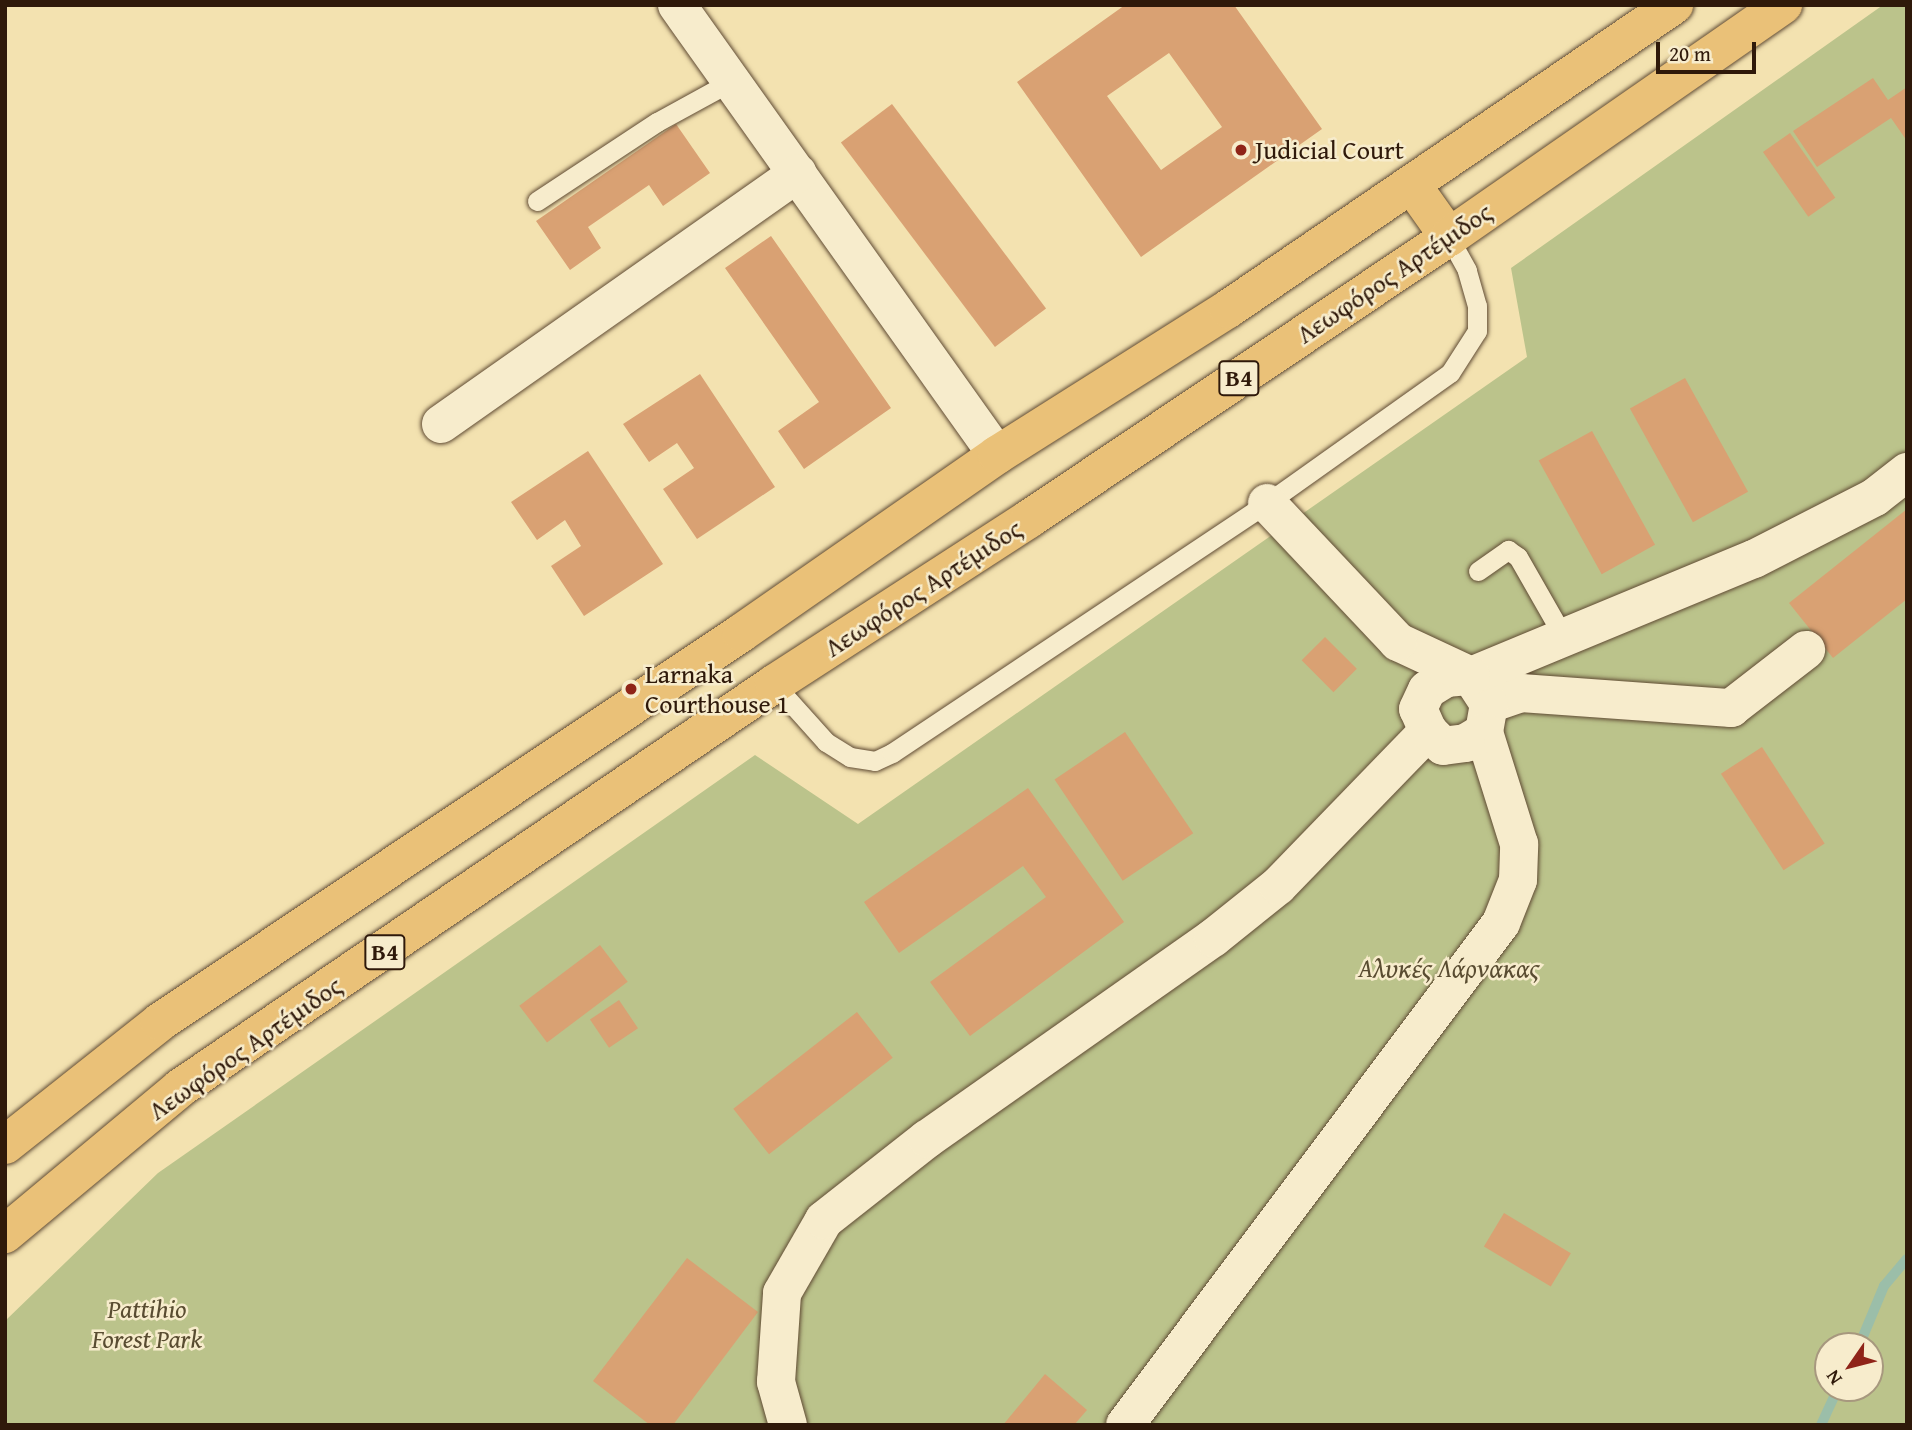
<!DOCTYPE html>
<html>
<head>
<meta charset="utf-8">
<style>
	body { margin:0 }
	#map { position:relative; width:1912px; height:1430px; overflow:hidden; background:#f3e2b0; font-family:"Gentium Book Plus",serif }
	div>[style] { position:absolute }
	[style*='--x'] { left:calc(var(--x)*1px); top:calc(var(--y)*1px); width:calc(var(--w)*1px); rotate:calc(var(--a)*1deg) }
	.green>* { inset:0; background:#bbc38b }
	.stream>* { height:10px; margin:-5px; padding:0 5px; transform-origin:5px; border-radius:5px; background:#9bbea9 }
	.building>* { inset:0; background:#d9a173; transform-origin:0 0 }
	.roads { filter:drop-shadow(0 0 2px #604b34) drop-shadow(0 0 2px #604b34) }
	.service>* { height:19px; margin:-9.5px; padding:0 9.5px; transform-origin:9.5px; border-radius:9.5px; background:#f7eccc }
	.minor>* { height:38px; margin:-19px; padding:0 19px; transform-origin:19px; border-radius:19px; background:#f7eccc }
	.primary>* { height:38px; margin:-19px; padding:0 19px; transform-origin:19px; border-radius:19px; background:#eac178 }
	.dots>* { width:19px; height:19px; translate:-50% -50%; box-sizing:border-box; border:4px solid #f7eccc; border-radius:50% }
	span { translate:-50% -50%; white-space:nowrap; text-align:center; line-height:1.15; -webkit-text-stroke:5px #f7eccc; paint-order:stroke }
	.shield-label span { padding:2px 5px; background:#f7eccc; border:2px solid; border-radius:5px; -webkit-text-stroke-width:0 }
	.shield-label { font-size:24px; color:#2f190a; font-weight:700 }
	.poi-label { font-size:26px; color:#2f190a }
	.left { translate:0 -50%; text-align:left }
	.street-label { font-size:26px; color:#2f190a }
	.park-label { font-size:26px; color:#594c31; font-style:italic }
	.frame { position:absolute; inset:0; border:7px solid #2f190a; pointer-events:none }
	.north { position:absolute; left:1814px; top:1332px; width:70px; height:70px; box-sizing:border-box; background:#f7eccc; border:2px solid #a7987e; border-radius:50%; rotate:235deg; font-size:19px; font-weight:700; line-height:28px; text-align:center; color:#2f190a }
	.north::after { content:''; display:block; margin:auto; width:24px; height:32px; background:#8f2418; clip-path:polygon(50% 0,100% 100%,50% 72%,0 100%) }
	.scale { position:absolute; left:1656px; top:42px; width:100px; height:32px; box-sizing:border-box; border:4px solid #2f190a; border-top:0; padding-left:9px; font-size:21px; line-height:24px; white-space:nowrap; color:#2f190a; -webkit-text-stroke:5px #f7eccc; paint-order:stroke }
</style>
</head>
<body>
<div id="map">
	<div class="green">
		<i style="clip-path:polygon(evenodd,1883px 5px,1907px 5px,1907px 1425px,5px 1425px,5px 1321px,158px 1173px,755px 755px,858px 824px,1527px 357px,1511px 268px,1883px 5px,1828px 1346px,1870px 1346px,1870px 1388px,1828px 1388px,1828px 1346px)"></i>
	</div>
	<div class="stream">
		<i style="--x:1859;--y:1346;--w:65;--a:-67.4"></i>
		<i style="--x:1884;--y:1286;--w:35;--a:-50"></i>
		<i style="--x:1821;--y:1425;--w:41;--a:-65.3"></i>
	</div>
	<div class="building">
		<i style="clip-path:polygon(evenodd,1125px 5px,1234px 5px,1322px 129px,1141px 257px,1017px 82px,1125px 5px,1169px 53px,1222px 127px,1161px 170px,1107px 96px,1169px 53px)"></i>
		<i style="clip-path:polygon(1873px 78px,1888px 100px,1907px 87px,1907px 141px,1891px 118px,1817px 167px,1793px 131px)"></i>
		<i style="left:892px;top:104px;width:256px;height:64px;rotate:53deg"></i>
		<i style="clip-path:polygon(676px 124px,710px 173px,663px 206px,649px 185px,588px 227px,601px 248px,570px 270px,536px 221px)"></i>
		<i style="left:1790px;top:133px;width:79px;height:33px;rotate:55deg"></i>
		<i style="clip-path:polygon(771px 236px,891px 408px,804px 469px,778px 431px,819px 402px,725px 268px)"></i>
		<i style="clip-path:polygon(700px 374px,775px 487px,697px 539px,663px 489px,694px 468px,677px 443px,649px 462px,623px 424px)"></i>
		<i style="left:1685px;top:378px;width:130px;height:63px;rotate:61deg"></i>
		<i style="left:1592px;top:431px;width:130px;height:61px;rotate:61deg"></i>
		<i style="clip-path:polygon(588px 451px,663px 564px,584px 616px,551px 566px,581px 546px,565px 520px,537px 540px,511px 502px)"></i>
		<i style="clip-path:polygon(1907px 509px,1907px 599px,1833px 658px,1789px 603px)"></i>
		<i style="left:1325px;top:637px;width:45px;height:33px;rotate:45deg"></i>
		<i style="left:1125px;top:732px;width:122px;height:85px;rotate:56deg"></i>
		<i style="left:1762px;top:747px;width:115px;height:49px;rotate:57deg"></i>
		<i style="clip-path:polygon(1028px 788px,1124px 922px,970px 1036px,930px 982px,1046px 897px,1023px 866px,899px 953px,864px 902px)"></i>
		<i style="left:600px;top:945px;width:46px;height:101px;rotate:53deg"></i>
		<i style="left:619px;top:1000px;width:34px;height:35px;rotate:56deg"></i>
		<i style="left:857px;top:1012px;width:58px;height:157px;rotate:52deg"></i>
		<i style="left:1504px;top:1213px;width:78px;height:39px;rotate:31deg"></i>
		<i style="clip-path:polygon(687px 1258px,758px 1312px,673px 1425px,650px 1425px,593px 1381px)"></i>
		<i style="clip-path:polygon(1045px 1374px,1087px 1410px,1074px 1425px,1003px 1425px)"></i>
	</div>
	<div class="roads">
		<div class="service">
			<i style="--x:537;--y:201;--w:144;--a:-33.4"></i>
			<i style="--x:657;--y:122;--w:83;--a:-28.7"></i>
			<i style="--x:1478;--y:571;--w:37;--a:-35"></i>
			<i style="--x:1508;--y:550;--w:12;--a:35"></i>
			<i style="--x:1518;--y:557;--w:91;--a:60.3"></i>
			<i style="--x:774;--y:684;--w:78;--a:48.1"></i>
			<i style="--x:826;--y:742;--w:28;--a:32"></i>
			<i style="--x:850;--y:757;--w:25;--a:9"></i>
			<i style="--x:875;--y:761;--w:19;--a:-25"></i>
			<i style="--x:892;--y:753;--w:451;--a:-33.7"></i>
			<i style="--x:1267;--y:503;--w:224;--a:-35.4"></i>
			<i style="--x:1450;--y:373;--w:50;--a:-57.3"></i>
			<i style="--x:1477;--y:331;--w:25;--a:-90"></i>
			<i style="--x:1477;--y:306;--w:37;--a:-106"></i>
			<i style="--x:1467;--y:270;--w:38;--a:-119"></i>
		</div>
		<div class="minor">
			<i style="--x:677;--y:5;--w:552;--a:54.58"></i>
			<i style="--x:441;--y:424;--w:436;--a:-35.1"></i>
			<i style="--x:1489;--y:704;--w:34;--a:-19"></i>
			<i style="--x:1521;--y:693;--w:211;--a:4.1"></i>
			<i style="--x:1731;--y:708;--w:95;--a:-37.7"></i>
			<i style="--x:1484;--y:732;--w:28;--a:-80"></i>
			<i style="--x:1489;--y:704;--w:33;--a:-123"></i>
			<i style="--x:1471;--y:676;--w:306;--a:-22.5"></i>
			<i style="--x:1754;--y:559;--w:136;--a:-27.1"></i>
			<i style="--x:1875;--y:497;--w:41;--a:-38"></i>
			<i style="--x:788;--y:1425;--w:45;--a:-105.6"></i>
			<i style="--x:776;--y:1382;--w:89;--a:-86.1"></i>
			<i style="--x:782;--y:1293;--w:84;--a:-60.1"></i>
			<i style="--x:824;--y:1220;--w:131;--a:-38.2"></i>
			<i style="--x:927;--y:1139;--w:350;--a:-35.1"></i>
			<i style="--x:1213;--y:938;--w:83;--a:-38.7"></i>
			<i style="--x:1278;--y:886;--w:216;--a:-45.9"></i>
			<i style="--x:1125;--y:1425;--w:627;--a:-53.17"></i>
			<i style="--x:1501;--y:923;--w:46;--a:-68.4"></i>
			<i style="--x:1518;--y:880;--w:36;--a:-88"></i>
			<i style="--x:1519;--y:844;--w:117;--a:-107.4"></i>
			<i style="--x:1484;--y:732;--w:21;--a:149"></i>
			<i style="--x:1466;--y:743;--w:23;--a:173"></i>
			<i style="--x:1443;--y:746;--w:21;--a:-135"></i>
			<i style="--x:1428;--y:731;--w:24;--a:-114"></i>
			<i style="--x:1418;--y:709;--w:21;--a:-65"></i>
			<i style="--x:1427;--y:690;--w:22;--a:-32"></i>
			<i style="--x:1446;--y:678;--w:25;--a:-5"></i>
			<i style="--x:1471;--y:676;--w:81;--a:-155"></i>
			<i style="--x:1398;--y:642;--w:191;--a:-133.3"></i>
		</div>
		<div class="primary">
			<i style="--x:1412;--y:185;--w:64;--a:54.6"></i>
			<i style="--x:5;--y:1145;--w:198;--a:-38.4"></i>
			<i style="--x:160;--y:1022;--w:699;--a:-33.8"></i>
			<i style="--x:741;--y:633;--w:312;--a:-34.8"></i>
			<i style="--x:997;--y:455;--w:273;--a:-32.3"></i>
			<i style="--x:1228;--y:309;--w:540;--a:-34.28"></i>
			<i style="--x:5;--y:1234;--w:228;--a:-39.8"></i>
			<i style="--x:180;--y:1088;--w:718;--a:-34.22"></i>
			<i style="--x:774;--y:684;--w:304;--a:-32.9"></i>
			<i style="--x:1029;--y:519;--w:506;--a:-33.88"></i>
			<i style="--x:1449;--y:237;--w:407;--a:-34.8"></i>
		</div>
	</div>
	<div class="dots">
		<i style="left:1241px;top:150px;background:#8f2418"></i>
		<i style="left:631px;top:689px;background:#8f2418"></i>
	</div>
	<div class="shield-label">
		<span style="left:1239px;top:378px">B4</span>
		<span style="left:385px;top:952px">B4</span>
	</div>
	<div class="poi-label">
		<span class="left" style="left:1255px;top:150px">Judicial Court</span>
		<span class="left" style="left:645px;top:689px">Larnaka<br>Courthouse 1</span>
	</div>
	<div class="street-label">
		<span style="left:1394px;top:273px;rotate:-34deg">Λεωφόρος Αρτέμιδος</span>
		<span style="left:923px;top:588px;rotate:-33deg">Λεωφόρος Αρτέμιδος</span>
		<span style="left:245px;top:1048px;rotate:-35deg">Λεωφόρος Αρτέμιδος</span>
	</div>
	<div class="park-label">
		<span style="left:1449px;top:968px">Αλυκές Λάρνακας</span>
		<span style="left:147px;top:1324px">Pattihio<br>Forest Park</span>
	</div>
	<div class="frame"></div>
	<div class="north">N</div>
	<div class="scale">20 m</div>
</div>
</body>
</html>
